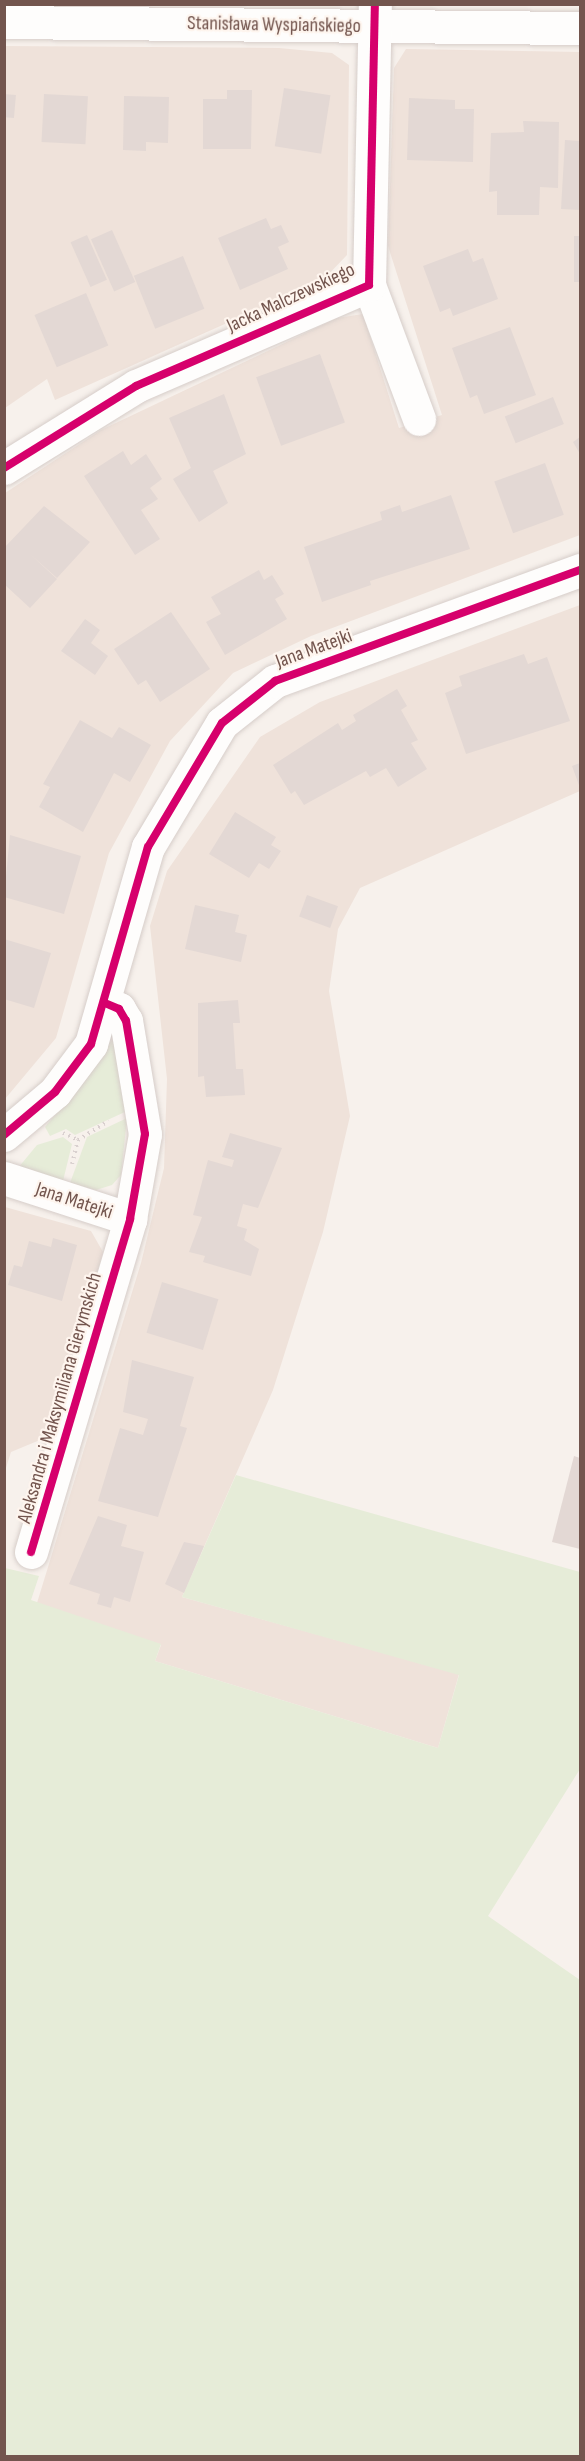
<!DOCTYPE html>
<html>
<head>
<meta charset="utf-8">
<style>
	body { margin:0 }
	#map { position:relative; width:585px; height:2461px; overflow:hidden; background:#f7f1ec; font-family:"Sofia Sans Condensed",sans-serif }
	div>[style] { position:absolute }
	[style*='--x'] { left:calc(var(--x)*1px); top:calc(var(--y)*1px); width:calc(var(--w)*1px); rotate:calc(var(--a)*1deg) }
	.residential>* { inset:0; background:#efe2da }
	.green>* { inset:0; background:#e6ecd8 }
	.building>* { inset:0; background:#e3d8d4; transform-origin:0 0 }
	.path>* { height:4px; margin-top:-2px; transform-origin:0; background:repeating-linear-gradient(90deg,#d9d0cf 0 1.5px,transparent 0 6px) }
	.roads { filter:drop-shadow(0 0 2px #d6cdc9) drop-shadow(0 0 2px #d6cdc9) }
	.minor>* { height:33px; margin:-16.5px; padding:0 16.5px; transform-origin:16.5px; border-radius:16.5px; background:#fefdfc }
	.cycleway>* { height:8px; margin:-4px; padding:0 4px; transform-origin:4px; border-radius:4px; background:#d6006c }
	span { translate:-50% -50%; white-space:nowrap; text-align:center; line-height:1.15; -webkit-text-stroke:4.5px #fef5ee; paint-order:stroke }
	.street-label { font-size:20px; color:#73554e }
	.frame { position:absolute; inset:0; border:6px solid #73554e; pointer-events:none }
</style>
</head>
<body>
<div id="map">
	<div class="residential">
		<i style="clip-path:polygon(5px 46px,279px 48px,332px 53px,349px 65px,347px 255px,323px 280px,55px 400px,47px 379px,5px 408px)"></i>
		<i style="clip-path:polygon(406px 49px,580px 52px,580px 535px,311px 636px,233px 673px,170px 741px,109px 853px,56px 1038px,5px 1099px,5px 493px,101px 430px,337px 318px,363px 314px,399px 428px,442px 415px,388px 246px,394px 68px)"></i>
		<i style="clip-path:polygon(580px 605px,580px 791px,360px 888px,338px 929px,329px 991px,350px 1116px,323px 1232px,273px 1390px,182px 1597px,459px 1674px,438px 1748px,155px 1661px,161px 1645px,37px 1603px,141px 1263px,164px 1168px,167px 1079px,150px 926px,167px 871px,260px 737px,320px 702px)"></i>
		<i style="clip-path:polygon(5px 1207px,91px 1231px,103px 1252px,52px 1435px,11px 1452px,5px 1471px)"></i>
	</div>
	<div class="green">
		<i style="clip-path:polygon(115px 1040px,127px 1111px,75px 1135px,66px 1129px,50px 1136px,45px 1127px,91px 1072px,105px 1044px)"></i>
		<i style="clip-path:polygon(127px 1118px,121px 1175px,112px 1185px,96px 1190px,70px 1183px,87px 1137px)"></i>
		<i style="clip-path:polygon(63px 1137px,72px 1144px,63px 1181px,18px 1168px,37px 1145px)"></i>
		<i style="clip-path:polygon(236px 1475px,580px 1572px,580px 1769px,488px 1916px,580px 1980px,580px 2456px,5px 2456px,5px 1568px,39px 1576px,31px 1600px,161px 1644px,155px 1661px,438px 1748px,459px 1675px,182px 1597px)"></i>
	</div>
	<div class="building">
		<i style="left:284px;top:88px;width:47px;height:59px;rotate:9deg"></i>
		<i style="clip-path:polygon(227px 90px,252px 90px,251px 149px,203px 149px,203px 99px,227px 99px)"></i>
		<i style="left:4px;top:94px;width:12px;height:23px;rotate:5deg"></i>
		<i style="left:44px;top:94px;width:44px;height:48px;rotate:3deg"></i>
		<i style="clip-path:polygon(124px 96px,169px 97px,168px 143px,146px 142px,146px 151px,123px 150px)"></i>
		<i style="clip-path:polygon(409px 98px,455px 100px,455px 109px,474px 109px,473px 162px,407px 160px)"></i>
		<i style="clip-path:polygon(523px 121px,559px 122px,558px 188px,540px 187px,539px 215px,497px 215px,497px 191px,489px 192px,491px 133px,524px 132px)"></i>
		<i style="clip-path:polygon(565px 140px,580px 141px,580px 210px,561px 209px)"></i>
		<i style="clip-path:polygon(266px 218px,271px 229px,281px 225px,289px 242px,278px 247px,288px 269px,240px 290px,218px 238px)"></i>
		<i style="left:112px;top:230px;width:57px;height:23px;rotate:66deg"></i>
		<i style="left:87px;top:235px;width:49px;height:18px;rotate:66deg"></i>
		<i style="left:574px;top:236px;width:6px;height:46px"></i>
		<i style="clip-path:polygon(468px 249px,473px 262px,483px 258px,498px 299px,453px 316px,450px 308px,440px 312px,423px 266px)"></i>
		<i style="left:183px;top:256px;width:57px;height:53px;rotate:68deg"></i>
		<i style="left:86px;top:293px;width:57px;height:56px;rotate:67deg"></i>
		<i style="clip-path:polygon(510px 327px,536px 395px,484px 414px,477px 395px,470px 398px,452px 348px)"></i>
		<i style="left:320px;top:354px;width:73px;height:68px;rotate:70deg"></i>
		<i style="clip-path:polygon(224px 394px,246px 454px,213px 471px,228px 503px,199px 522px,173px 479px,191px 468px,169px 418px)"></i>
		<i style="left:553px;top:397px;width:29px;height:52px;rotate:68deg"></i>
		<i style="clip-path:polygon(580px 437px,580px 454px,573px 442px)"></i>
		<i style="clip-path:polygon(123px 451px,131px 465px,146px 454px,162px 479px,150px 488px,158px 499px,141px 510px,160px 539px,135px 555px,84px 476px)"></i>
		<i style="left:545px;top:463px;width:55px;height:54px;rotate:70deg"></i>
		<i style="clip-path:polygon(451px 495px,470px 549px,370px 581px,371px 585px,322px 602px,304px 547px,382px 520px,380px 512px,400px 505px,402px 512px)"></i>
		<i style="clip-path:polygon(44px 506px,90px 542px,57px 578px,30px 554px,57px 579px,30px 608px,4px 584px,4px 548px)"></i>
		<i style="clip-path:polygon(259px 570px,264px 580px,272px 575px,284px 594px,275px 599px,287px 619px,225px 655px,206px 622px,221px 614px,211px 597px)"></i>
		<i style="clip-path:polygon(171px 612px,210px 669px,160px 702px,146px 680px,138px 685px,114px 649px)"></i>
		<i style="clip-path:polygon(85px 619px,100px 630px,91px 643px,108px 656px,95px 675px,61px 651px)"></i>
		<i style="clip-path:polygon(524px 654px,528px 664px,547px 657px,570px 721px,466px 754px,445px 693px,462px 686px,459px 676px)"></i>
		<i style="clip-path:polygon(397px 689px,407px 706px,401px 710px,418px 740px,411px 743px,427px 769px,398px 787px,386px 768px,370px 777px,366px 771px,304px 805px,295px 791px,291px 794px,273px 765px,338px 723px,342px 730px,356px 721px,353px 715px)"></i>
		<i style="clip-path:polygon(80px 720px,112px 738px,119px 727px,151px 745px,130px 782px,114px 773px,83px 832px,39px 807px,50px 787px,43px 784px)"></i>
		<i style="clip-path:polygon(580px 763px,580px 788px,572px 766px)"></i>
		<i style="clip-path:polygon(235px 812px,276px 837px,271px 845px,281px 851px,269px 869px,259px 863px,249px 878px,209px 854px)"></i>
		<i style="clip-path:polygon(10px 835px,81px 856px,64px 914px,4px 897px)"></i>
		<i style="left:307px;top:895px;width:33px;height:23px;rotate:20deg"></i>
		<i style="clip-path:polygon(195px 905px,239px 915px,235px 932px,247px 935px,241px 962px,185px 949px)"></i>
		<i style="clip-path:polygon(4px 939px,51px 953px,34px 1008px,4px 999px)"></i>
		<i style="clip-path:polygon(238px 1000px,240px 1023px,233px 1023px,236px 1069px,243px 1069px,245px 1095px,206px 1097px,204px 1076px,198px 1077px,198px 1003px)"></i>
		<i style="clip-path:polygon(230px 1133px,282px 1148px,258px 1208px,243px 1204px,237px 1226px,247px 1229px,244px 1240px,259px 1249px,251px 1276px,203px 1262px,205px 1256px,189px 1252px,202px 1217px,193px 1215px,208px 1160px,232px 1167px,234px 1160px,222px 1157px)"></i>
		<i style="clip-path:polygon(53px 1238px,77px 1245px,62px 1301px,8px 1285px,14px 1265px,22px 1267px,29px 1241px,51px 1247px)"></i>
		<i style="left:162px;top:1282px;width:59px;height:53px;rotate:17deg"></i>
		<i style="clip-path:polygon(132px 1360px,194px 1377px,180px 1426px,187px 1428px,158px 1517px,98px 1501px,120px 1428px,143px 1435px,148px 1419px,123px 1412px)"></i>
		<i style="clip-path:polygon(574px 1456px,580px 1458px,580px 1549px,552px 1542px)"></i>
		<i style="clip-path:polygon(98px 1516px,127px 1525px,121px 1546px,144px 1552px,130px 1602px,114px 1597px,111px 1608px,97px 1604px,100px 1594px,69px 1584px)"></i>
		<i style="clip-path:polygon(184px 1542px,204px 1546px,184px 1593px,165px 1584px)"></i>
	</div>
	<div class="path">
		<i style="--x:63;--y:1133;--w:17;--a:25"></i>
		<i style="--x:72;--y:1164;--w:25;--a:-76"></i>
		<i style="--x:78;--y:1140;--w:36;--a:-32"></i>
	</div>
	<div class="roads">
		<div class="minor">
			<i style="--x:4;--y:22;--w:576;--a:0.6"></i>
			<i style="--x:369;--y:285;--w:143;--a:69.5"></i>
			<i style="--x:4;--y:468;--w:155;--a:-31.8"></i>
			<i style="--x:136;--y:386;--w:254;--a:-23.4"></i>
			<i style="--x:369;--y:285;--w:281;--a:-88.8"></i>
			<i style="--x:4;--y:1135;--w:67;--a:-40.1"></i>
			<i style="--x:55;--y:1092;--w:60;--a:-53.1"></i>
			<i style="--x:91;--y:1044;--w:205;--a:-73.9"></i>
			<i style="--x:148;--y:847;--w:144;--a:-59.2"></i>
			<i style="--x:222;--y:723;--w:68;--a:-38.4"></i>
			<i style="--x:275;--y:681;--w:325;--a:-20"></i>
			<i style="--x:4;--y:1178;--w:133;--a:18"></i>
			<i style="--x:31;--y:1552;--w:347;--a:-73.4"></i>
			<i style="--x:130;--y:1219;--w:86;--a:-80"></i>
			<i style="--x:145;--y:1134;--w:115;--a:-99.5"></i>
			<i style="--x:126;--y:1021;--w:14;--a:-120"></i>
			<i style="--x:119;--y:1009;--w:15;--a:-157"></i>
		</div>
	</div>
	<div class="cycleway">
		<i style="--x:4;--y:468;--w:155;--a:-31.8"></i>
		<i style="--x:136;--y:386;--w:254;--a:-23.4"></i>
		<i style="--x:369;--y:285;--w:281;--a:-88.8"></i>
		<i style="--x:4;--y:1135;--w:67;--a:-40.1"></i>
		<i style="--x:55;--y:1092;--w:60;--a:-53.1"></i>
		<i style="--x:91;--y:1044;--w:205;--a:-73.9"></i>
		<i style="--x:148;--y:847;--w:144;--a:-59.2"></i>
		<i style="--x:222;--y:723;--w:68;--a:-38.4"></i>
		<i style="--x:275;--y:681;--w:325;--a:-20"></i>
		<i style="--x:31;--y:1552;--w:347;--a:-73.4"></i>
		<i style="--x:130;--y:1219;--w:86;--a:-80"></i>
		<i style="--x:145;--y:1134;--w:115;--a:-99.5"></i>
		<i style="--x:126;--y:1021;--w:14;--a:-120"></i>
		<i style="--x:119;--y:1009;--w:15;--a:-157"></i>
	</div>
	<div class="street-label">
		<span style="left:274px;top:25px;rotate:1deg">Stanisława Wyspiańskiego</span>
		<span style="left:291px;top:298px;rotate:-25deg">Jacka Malczewskiego</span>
		<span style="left:314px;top:649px;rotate:-20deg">Jana Matejki</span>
		<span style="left:74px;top:1201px;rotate:18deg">Jana Matejki</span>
		<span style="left:60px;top:1398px;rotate:-74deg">Aleksandra i Maksymiliana Gierymskich</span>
	</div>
	<div class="frame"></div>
</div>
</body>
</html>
